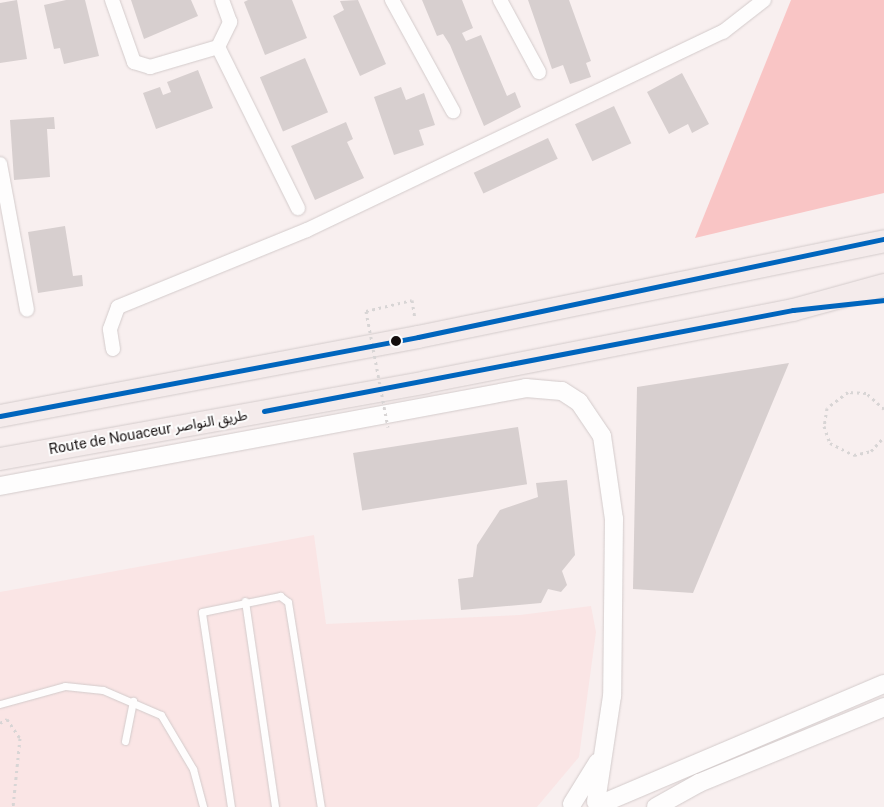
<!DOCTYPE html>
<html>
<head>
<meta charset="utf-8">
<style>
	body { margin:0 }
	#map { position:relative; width:884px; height:807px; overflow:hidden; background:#f8efef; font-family:"Public Sans","Noto Sans Arabic",sans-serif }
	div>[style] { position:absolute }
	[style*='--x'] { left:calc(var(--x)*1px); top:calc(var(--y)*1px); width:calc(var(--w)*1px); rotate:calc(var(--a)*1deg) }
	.built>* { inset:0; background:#fae5e5 }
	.forest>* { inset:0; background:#f9c5c5 }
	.building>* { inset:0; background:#d7cfcf; transform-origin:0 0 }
	.path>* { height:3px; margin-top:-1.5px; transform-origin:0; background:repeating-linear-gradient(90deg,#d8d5d5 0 2.5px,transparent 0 6.5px) }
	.roads { filter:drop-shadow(0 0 1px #d3cbcb) drop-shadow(0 0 1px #d3cbcb) }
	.service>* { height:7px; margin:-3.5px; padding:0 3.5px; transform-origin:3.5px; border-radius:3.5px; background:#fefdfd }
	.minor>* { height:14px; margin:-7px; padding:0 7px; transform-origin:7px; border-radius:7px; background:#fefdfd }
	.tertiary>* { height:18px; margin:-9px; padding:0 9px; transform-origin:9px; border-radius:9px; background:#fefdfd }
	.trunk>* { height:22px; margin:-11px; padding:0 11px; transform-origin:11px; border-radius:11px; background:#f4ebeb }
	.path-bridge>* { height:3px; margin-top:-1.5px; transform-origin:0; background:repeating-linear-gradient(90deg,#d8d5d5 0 2.5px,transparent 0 6.5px) }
	.bus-1>* { height:5px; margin:-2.5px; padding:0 2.5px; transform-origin:2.5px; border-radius:2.5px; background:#0065bd }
	.dots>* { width:14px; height:14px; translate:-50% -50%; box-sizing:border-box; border:2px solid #fdfdfd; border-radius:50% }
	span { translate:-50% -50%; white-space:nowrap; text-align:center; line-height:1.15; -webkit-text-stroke:4px #fdfdfd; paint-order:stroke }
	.street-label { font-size:14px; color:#130d0d }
</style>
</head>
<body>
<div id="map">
	<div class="built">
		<i style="clip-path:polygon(314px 535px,326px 624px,520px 615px,591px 606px,596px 632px,579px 757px,537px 807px,0 807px,0 592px)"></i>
	</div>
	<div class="forest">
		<i style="clip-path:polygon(791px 0,884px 0,884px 193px,695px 238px)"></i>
	</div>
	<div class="building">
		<i style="clip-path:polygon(17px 0,27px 59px,0 63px,0 3px)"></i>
		<i style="clip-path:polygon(66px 0,85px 0,99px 56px,64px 64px,60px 48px,54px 49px,44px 5px)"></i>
		<i style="clip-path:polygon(131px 0,191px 0,198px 16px,144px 39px)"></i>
		<i style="clip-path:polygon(248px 0,292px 0,307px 38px,265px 55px,244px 2px)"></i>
		<i style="clip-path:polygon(358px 0,386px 64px,360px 76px,333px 16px,344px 10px,340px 1px)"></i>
		<i style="clip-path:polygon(422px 0,462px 0,473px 28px,462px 33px,466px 41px,481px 35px,507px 96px,515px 92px,521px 107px,484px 126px,450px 45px,443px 34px,437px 36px)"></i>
		<i style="clip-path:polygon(528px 0,569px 0,591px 61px,586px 63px,591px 77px,570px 84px,563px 65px,552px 69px)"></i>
		<i style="left:305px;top:58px;width:59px;height:49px;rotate:67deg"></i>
		<i style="clip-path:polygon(198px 70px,213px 108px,156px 129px,143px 93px,160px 87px,163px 95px,171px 92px,167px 82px)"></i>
		<i style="clip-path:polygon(682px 73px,709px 124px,692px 133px,688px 124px,669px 134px,647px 92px)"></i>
		<i style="clip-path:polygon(401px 87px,406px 100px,424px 93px,435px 125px,419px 130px,424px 145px,394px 155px,374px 97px)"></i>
		<i style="left:614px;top:106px;width:41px;height:43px;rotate:65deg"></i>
		<i style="clip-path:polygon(54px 117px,55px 129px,47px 129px,50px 177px,14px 180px,10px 120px)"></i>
		<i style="clip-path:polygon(346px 122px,353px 139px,347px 142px,364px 178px,315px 200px,291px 146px)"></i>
		<i style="left:548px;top:138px;width:23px;height:82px;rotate:65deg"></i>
		<i style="clip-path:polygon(65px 226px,73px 276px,82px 275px,83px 286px,38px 293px,28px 232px)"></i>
		<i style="clip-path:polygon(789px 363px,693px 593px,633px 589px,637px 387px)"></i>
		<i style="left:518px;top:427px;width:58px;height:167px;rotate:81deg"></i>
		<i style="clip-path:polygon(567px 480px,575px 555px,562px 571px,567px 585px,561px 592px,548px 589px,541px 603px,461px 610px,458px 579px,473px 577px,477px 545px,500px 510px,538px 497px,536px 483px)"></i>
	</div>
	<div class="path">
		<i style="--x:366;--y:311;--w:47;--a:-13.4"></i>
		<i style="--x:412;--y:300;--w:18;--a:81"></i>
		<i style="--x:884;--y:409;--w:24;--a:-138"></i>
		<i style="--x:866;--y:393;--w:18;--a:-177"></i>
		<i style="--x:848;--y:392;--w:26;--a:143"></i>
		<i style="--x:827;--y:408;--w:18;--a:99"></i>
		<i style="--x:824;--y:426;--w:18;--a:71"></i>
		<i style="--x:830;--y:443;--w:27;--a:27"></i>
		<i style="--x:854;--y:455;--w:17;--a:-13"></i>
		<i style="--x:871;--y:451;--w:19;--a:-47"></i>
		<i style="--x:0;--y:723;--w:8;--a:-30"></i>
		<i style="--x:7;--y:719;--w:23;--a:56"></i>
		<i style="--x:20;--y:738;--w:69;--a:95.8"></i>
	</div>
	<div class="roads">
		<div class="service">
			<i style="--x:245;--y:601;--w:208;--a:81.7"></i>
			<i style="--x:0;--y:704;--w:67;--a:-15.5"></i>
			<i style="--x:65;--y:686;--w:38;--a:6"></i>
			<i style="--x:103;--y:690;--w:63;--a:23.3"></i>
			<i style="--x:161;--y:715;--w:63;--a:59.3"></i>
			<i style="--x:193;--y:769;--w:39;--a:75"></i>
			<i style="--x:125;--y:741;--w:41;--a:-78.7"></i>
			<i style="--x:231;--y:807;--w:197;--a:-98.5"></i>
			<i style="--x:202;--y:612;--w:80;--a:-11.6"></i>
			<i style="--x:280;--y:596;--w:10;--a:37"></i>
			<i style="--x:288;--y:602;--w:208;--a:80.9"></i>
		</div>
		<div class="minor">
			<i style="--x:112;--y:0;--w:66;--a:70.5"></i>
			<i style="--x:134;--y:62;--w:17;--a:17"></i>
			<i style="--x:150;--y:67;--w:71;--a:-16.4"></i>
			<i style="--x:218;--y:47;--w:28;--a:-64"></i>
			<i style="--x:230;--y:22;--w:23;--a:-110"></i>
			<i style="--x:392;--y:0;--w:127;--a:61.2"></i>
			<i style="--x:500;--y:0;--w:82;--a:61.6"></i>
			<i style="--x:218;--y:47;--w:180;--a:63.6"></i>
			<i style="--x:0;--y:164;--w:148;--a:79.5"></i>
			<i style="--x:113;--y:349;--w:20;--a:-99"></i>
			<i style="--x:110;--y:329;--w:23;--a:-70"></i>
			<i style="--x:118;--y:307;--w:204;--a:-22.2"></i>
			<i style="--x:307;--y:230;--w:461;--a:-25.5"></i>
			<i style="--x:723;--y:32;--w:52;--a:-38"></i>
		</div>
		<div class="tertiary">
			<i style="--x:0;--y:486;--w:535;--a:-10.55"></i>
			<i style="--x:526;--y:388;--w:36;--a:5"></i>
			<i style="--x:562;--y:391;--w:20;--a:33"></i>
			<i style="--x:579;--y:402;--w:41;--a:55.9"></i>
			<i style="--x:602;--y:436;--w:84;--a:81.8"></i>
			<i style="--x:614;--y:519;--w:177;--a:90.6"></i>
			<i style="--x:612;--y:696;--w:107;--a:98.6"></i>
			<i style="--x:572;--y:804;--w:49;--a:-58.2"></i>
			<i style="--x:601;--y:804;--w:307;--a:-23"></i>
			<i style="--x:656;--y:807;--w:49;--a:-29.2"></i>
			<i style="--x:699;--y:783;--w:200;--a:-22.3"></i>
		</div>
		<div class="trunk">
			<i style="--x:0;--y:416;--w:425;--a:-10.7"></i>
			<i style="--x:418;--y:337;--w:476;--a:-11.6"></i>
			<i style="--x:0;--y:459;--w:433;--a:-10.2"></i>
			<i style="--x:426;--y:382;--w:374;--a:-11.1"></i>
			<i style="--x:793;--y:310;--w:94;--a:-15.4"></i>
		</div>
	</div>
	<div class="path-bridge">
		<i style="--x:366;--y:311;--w:118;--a:79.3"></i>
	</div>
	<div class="bus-1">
		<i style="--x:264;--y:411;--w:539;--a:-10.81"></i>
		<i style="--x:793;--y:310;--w:92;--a:-6.3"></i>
		<i style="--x:0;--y:416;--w:425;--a:-10.7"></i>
		<i style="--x:418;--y:337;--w:476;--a:-11.9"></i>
	</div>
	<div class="dots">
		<i style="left:396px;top:341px;background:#130d0d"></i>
	</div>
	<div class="street-label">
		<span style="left:148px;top:432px;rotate:-10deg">Route de Nouaceur طريق النواصر</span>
	</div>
</div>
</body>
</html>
